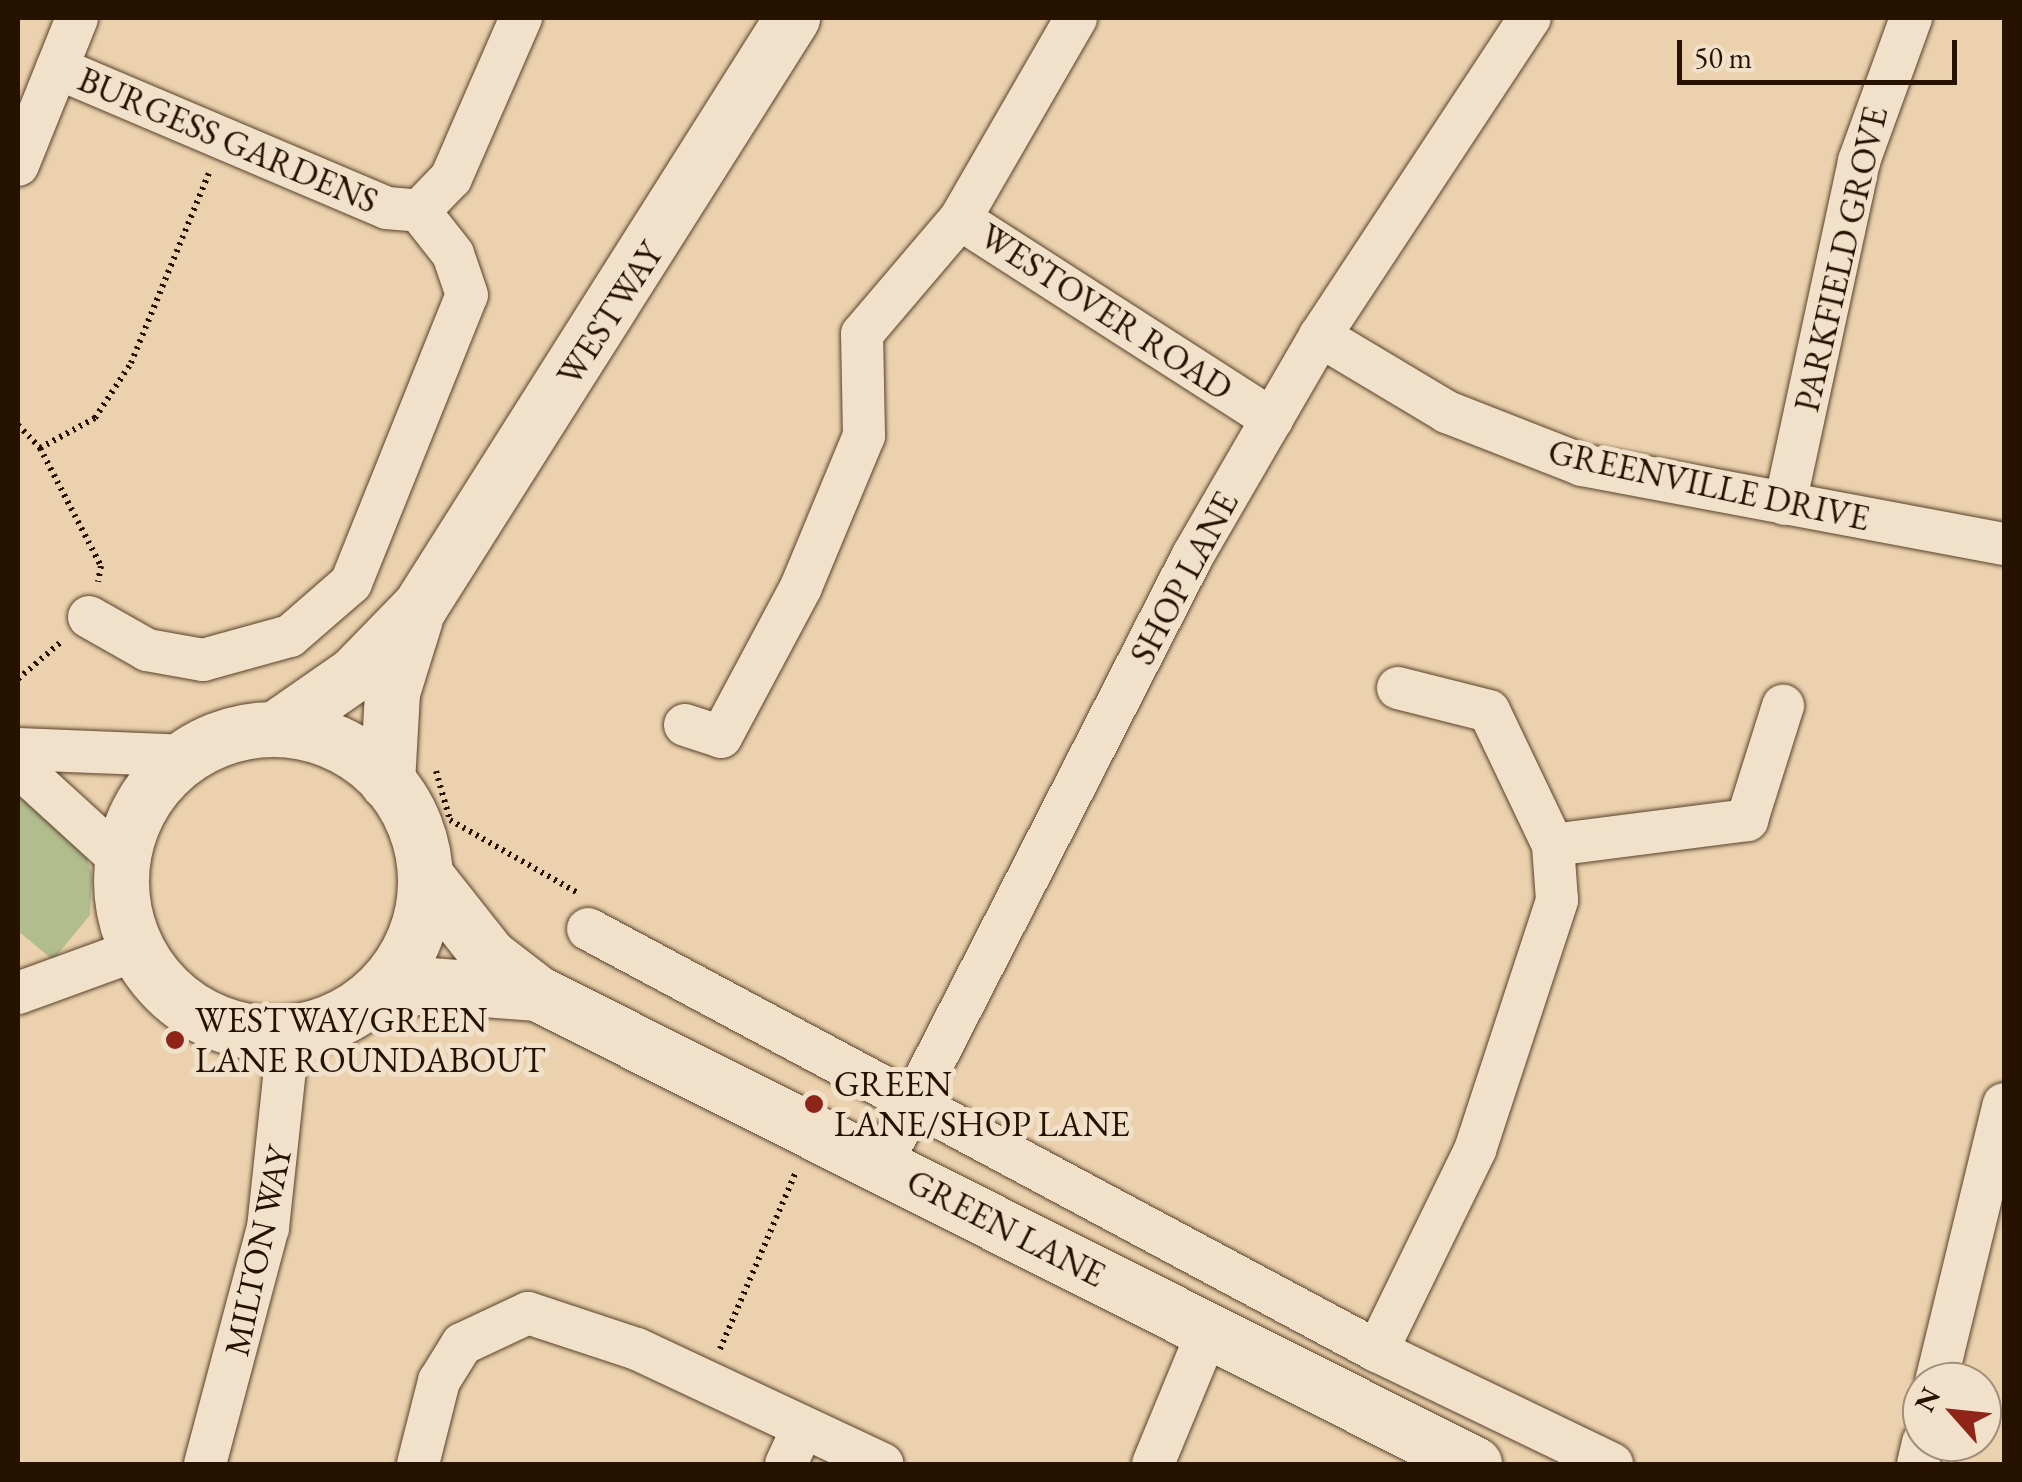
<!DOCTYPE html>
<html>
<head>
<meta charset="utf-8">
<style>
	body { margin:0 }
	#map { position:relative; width:2022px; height:1482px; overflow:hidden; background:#ebd1ad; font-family:"EB Garamond",serif }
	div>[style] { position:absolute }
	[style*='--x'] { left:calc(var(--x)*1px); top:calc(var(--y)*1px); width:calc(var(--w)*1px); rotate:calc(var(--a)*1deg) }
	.green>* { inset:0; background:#b2bd8e }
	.path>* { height:6px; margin-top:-3px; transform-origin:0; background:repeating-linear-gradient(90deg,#271200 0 2.5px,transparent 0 7.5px) }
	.roads { filter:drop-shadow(0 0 2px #58422b) drop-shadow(0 0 2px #58422b) }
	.street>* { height:42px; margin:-21px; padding:0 21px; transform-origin:21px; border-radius:21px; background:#f2e1ca }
	.secondary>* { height:55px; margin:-27.5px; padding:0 27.5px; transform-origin:27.5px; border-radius:27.5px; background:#f2e1ca }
	.secondary>.ring { margin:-27.5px; padding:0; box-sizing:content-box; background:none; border:55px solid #f2e1ca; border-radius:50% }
	.dots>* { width:28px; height:28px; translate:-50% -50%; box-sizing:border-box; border:5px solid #f2e1ca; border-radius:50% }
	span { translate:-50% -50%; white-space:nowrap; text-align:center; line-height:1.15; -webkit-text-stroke:10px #f2e1ca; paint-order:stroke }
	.street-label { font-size:35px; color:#271200 }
	.poi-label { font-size:35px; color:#271200 }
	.left { translate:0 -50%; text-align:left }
	.frame { position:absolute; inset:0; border:20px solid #271200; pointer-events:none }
	.north { position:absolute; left:1902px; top:1362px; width:100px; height:100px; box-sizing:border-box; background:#f2e1ca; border:2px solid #a18e79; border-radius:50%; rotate:297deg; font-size:28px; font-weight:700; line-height:40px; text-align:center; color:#271200 }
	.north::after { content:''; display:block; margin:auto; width:35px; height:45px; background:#8f2418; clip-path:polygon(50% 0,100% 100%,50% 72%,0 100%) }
	.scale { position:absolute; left:1677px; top:40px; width:280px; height:45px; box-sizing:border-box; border:5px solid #271200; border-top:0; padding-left:12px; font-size:30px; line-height:35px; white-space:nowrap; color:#271200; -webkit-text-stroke:8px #f2e1ca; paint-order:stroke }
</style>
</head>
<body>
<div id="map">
	<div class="green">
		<i style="clip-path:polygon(18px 782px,84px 849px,92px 874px,90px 915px,53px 960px,18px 931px)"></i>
	</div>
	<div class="path">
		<i style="--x:18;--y:425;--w:32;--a:46"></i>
		<i style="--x:40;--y:448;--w:133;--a:62.7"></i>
		<i style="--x:101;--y:566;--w:16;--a:101"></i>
		<i style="--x:40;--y:448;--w:63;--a:-28.6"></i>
		<i style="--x:95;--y:418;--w:66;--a:-56.8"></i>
		<i style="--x:131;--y:363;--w:205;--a:-67.7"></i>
		<i style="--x:18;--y:679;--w:58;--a:-40.8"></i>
		<i style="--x:436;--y:771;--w:51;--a:74.1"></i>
		<i style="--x:450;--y:820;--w:147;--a:29.7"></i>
		<i style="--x:720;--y:1349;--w:193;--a:-66.8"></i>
	</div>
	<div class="roads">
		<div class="street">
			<i style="--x:57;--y:68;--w:358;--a:23"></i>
			<i style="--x:387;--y:208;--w:32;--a:5"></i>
			<i style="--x:419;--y:211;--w:46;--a:-45.9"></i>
			<i style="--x:451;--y:178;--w:175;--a:-66.4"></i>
			<i style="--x:18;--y:165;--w:158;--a:-68.1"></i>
			<i style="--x:960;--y:219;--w:232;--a:-60"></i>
			<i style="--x:1320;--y:336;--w:148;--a:30.9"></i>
			<i style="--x:1447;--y:412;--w:145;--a:21.4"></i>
			<i style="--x:1582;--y:465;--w:429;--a:10.6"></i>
			<i style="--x:1785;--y:504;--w:351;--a:-77.8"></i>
			<i style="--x:1859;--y:161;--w:152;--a:-70"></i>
			<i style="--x:89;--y:617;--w:67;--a:29.6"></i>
			<i style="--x:147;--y:650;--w:57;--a:10.1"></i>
			<i style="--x:203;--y:660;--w:90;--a:-15.4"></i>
			<i style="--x:290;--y:636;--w:81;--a:-41"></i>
			<i style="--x:351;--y:583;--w:310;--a:-68.1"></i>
			<i style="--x:467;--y:295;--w:43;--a:-108.9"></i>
			<i style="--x:453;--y:254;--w:55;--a:-128.3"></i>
			<i style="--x:685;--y:725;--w:38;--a:18"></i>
			<i style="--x:721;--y:737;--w:170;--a:-61.9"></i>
			<i style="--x:801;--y:587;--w:164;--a:-67.4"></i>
			<i style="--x:864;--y:436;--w:102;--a:-91.1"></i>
			<i style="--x:862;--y:334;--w:151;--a:-49.6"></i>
			<i style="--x:960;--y:219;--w:371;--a:32.7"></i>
			<i style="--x:18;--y:749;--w:171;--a:2.3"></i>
			<i style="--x:18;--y:766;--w:141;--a:42.4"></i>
			<i style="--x:1553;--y:845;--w:196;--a:-7.3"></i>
			<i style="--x:1747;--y:820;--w:120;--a:-72.5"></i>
			<i style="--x:588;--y:929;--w:895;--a:28.14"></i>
			<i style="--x:1377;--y:1351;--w:261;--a:25.7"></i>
			<i style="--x:18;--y:993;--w:126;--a:-20"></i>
			<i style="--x:881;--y:1165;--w:685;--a:-62.91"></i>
			<i style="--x:1193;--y:555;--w:253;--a:-59.9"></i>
			<i style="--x:1320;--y:336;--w:381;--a:-56.6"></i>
			<i style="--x:1377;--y:1351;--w:224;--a:-64"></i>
			<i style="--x:1475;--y:1150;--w:263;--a:-71.8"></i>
			<i style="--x:1557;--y:900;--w:55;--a:-94.2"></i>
			<i style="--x:1553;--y:845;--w:148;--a:-115.5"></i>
			<i style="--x:1489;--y:711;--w:94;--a:-165.8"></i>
			<i style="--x:1936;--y:1382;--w:286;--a:-76.3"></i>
			<i style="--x:205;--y:1464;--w:244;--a:-75.1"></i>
			<i style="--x:268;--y:1228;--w:196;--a:-83.9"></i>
			<i style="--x:418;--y:1464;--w:86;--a:-75.8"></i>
			<i style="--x:439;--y:1381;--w:44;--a:-58.1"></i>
			<i style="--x:462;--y:1344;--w:73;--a:-25.2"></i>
			<i style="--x:528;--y:1313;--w:115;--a:18.3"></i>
			<i style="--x:637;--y:1349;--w:271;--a:25.1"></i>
			<i style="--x:786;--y:1464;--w:38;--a:-65"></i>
			<i style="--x:1153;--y:1464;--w:144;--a:-67.5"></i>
			<i style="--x:1918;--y:1464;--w:23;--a:-77"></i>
		</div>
		<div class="secondary">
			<i style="--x:276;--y:728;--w:95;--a:-34.7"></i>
			<i style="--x:354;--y:674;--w:95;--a:-45.9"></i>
			<i style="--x:420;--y:606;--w:696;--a:-57.68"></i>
			<i class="ring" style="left:121px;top:729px;width:249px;height:249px"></i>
			<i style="--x:387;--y:782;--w:90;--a:-86.8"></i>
			<i style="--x:392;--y:692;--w:77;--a:-72.7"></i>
			<i style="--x:425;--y:875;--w:103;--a:51.7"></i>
			<i style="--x:489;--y:956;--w:61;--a:37.6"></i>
			<i style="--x:537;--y:993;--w:1049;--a:26.69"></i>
			<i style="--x:375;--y:994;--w:56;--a:-9.3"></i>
			<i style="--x:430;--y:985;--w:106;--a:4.3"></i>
		</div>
	</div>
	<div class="dots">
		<i style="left:175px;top:1040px;background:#8f2418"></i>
		<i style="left:814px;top:1104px;background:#8f2418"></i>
	</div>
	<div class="street-label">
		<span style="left:228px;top:140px;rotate:23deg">BURGESS GARDENS</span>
		<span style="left:1841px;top:259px;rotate:-77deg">PARKFIELD GROVE</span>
		<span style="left:1106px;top:312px;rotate:33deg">WESTOVER ROAD</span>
		<span style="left:610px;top:314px;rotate:-57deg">WESTWAY</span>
		<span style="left:1709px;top:485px;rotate:12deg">GREENVILLE DRIVE</span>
		<span style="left:1184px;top:578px;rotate:-62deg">SHOP LANE</span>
		<span style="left:1006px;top:1228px;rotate:27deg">GREEN LANE</span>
		<span style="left:258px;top:1251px;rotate:-78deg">MILTON WAY</span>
	</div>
	<div class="poi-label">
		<span class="left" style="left:195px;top:1040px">WESTWAY/GREEN<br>LANE ROUNDABOUT</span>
		<span class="left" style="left:834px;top:1104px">GREEN<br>LANE/SHOP LANE</span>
	</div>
	<div class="frame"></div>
	<div class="north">N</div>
	<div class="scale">50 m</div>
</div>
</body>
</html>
